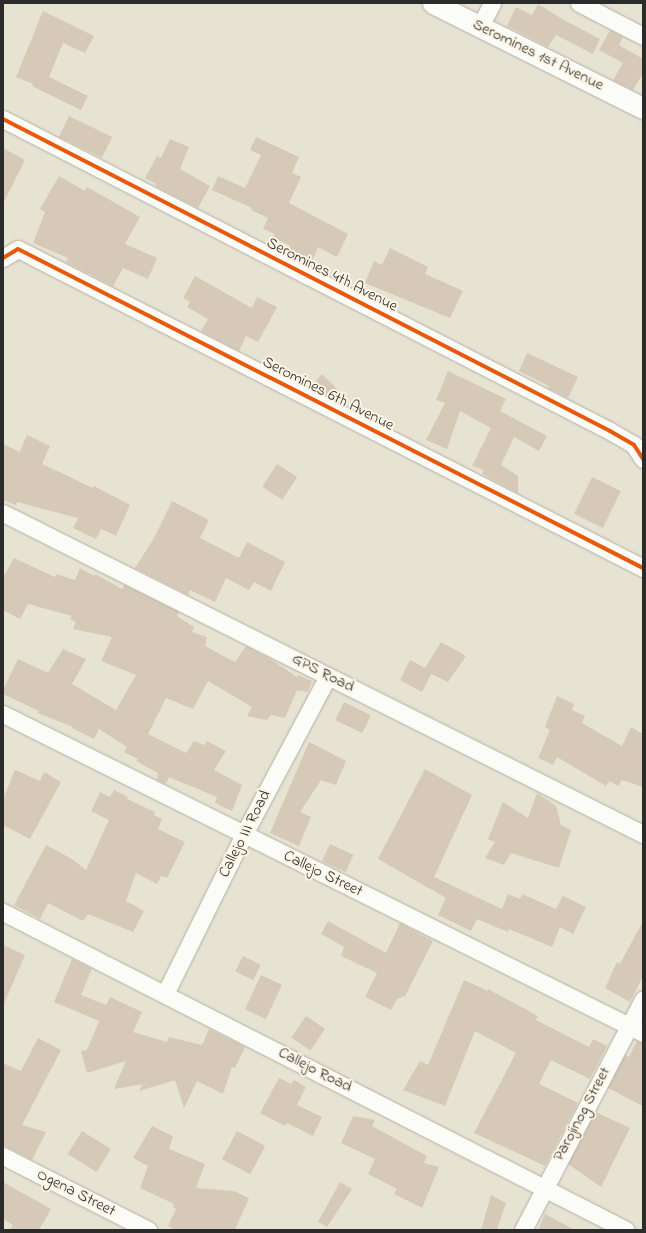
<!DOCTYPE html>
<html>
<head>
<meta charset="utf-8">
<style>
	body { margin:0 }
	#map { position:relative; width:646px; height:1233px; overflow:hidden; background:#e7e3d2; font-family:"Indie Flower",sans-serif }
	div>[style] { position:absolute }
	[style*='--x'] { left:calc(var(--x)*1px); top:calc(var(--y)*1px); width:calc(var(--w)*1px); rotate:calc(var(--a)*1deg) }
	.building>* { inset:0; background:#d6c9b8; transform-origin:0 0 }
	.roads { filter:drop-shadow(0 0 1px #b2b0a5) drop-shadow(0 0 1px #b2b0a5) }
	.minor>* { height:17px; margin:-8.5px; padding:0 8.5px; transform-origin:8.5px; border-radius:8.5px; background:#fbfbf8 }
	.tertiary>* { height:21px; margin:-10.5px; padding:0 10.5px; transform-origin:10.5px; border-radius:10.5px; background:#fbfbf8 }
	.cycleway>* { height:4px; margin:-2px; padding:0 2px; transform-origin:2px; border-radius:2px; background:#e8590c }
	span { translate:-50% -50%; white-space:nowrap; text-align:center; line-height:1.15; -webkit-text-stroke:4px #fcf5e5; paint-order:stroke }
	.street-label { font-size:16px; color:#2b2b2b }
	.frame { position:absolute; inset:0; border:4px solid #2b2b2b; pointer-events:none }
</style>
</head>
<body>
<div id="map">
	<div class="building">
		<i style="clip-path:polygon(538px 4px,564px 20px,600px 39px,593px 54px,556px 35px,548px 47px,507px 26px,516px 7px,532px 15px)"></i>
		<i style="clip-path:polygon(43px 11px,94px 36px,85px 53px,63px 43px,49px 77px,88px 96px,81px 110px,32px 86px,33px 84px,16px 77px)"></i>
		<i style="clip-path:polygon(610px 30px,623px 37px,619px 45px,643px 59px,643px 73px,633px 90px,613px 80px,623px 63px,599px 50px)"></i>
		<i style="left:69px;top:116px;width:48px;height:23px;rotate:26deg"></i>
		<i style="clip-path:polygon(256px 137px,299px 157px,292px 173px,301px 177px,289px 203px,348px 234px,337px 257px,318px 247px,310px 266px,287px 254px,290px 246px,273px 237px,275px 234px,263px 229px,268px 218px,251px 210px,252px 208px,212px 190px,218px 176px,245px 188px,261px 155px,250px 150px)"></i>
		<i style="clip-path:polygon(170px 139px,189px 147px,180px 169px,210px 186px,198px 208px,155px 186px,157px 184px,145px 178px,157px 156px,161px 158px)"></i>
		<i style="clip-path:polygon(3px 148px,25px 160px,3px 204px)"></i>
		<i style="clip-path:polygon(59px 176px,85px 191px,87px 187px,140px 217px,125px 244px,157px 258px,148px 279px,123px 268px,113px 286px,66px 262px,68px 258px,33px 243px,45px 212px,40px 209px)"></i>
		<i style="clip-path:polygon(390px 248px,428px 267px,425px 274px,463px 291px,450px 318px,365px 283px,374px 261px,382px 265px)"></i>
		<i style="clip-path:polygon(195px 276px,252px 308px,257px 297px,277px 307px,258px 342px,246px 336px,239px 351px,201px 331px,208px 319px,187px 307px,190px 302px,183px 298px)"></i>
		<i style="clip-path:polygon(527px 353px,578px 377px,568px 398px,548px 388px,549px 386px,519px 371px)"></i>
		<i style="clip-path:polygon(448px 371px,506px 399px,500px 411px,547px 436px,539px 451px,514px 437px,501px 465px,518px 476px,518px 493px,482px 474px,484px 470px,472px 466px,491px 428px,460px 411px,447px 449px,426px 440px,445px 403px,436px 400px)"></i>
		<i style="clip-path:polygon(322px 374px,339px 391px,334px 399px,311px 387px)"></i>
		<i style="clip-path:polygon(27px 435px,50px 446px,42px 464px,93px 488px,94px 486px,130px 505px,116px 536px,101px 529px,96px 539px,73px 528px,78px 518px,17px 502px,16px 505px,3px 500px,3px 444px,20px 452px)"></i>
		<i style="left:277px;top:464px;width:24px;height:27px;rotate:33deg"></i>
		<i style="left:592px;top:477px;width:32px;height:41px;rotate:26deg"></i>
		<i style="clip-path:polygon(172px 501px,209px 520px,200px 538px,239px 558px,247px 542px,285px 562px,271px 591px,254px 582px,249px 590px,226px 578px,215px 602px,190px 590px,188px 595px,135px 568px,154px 538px)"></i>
		<i style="clip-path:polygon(14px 558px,55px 577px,57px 574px,75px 580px,80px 568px,94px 576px,95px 574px,122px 589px,124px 585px,179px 612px,177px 616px,194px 627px,192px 632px,207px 637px,205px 646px,235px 662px,246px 646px,270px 659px,297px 677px,298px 675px,312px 681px,308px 692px,297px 690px,285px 718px,271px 715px,267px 720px,247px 716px,252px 707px,208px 681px,193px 709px,166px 698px,148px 734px,186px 753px,194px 741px,204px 745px,207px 741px,226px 751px,214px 770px,242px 785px,232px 811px,215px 803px,217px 797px,169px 777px,166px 784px,157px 780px,158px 773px,136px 761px,138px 759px,124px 752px,127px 747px,99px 729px,94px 739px,72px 728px,73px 727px,38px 713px,39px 711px,3px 694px,3px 690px,18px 659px,48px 673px,63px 649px,86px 659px,72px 684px,116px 710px,136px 675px,101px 661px,112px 637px,73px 629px,76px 622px,70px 619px,72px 616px,28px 604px,20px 619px,3px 610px,3px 578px)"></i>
		<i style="clip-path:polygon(441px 642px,466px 656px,448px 682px,431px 674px,422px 692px,400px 680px,410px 660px,425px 668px)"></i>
		<i style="clip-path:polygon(557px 696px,574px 704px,572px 710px,585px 716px,582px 723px,622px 746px,631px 727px,643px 734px,643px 787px,622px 780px,618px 786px,610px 781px,606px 786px,557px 757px,553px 765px,538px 758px,550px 730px,545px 727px)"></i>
		<i style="left:344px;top:702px;width:30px;height:20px;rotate:26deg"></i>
		<i style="clip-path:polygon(309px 742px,346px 761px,336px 785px,321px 780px,300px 812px,311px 817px,299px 846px,270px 833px)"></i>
		<i style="clip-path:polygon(425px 769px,472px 795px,434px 877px,502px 909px,508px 894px,520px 899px,522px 894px,556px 909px,563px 896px,586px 907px,573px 934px,560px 927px,552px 947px,509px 929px,508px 932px,477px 919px,471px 931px,438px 915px,446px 898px,378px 859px)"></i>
		<i style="clip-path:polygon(15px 770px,40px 781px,44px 772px,61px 782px,30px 839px,3px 825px,3px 799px)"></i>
		<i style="clip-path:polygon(114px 790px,128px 797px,127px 799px,155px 812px,154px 815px,162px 819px,158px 829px,185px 842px,167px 878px,161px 876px,157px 884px,136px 873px,126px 901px,144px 911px,133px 932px,88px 914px,83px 921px,48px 903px,40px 919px,14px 905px,46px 845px,72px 859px,86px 870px,109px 820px,91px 811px,100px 792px,110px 797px)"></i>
		<i style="clip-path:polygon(537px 793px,556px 806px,561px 825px,571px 830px,559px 868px,511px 853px,504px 865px,485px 858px,495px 842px,488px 839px,503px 802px,528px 818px)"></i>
		<i style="left:330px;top:844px;width:26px;height:19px;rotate:25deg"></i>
		<i style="clip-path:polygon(328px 921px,386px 953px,400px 923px,433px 941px,405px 996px,397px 999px,391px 1010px,365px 997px,377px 973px,341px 956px,344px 947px,321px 934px)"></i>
		<i style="clip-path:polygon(643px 921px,643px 976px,630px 1002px,605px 988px,617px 962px,620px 964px)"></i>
		<i style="clip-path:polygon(3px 945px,25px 955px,3px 1006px)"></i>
		<i style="left:243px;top:956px;width:20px;height:17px;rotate:27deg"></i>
		<i style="clip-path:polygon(72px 959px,92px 969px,81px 995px,106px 1005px,110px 997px,142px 1012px,133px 1032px,167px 1042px,169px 1037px,202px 1045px,209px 1029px,245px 1047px,235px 1068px,232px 1067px,223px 1094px,197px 1081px,184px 1108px,175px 1080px,139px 1091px,143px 1084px,114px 1089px,126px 1061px,87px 1073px,81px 1051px,87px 1050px,99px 1021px,54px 1002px)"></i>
		<i style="left:261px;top:975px;width:23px;height:38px;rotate:25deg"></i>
		<i style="clip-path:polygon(464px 980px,488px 991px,488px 989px,538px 1016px,536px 1020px,589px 1047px,593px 1039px,607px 1046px,590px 1079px,551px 1060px,539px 1084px,578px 1103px,545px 1166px,474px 1133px,516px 1053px,475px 1031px,445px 1106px,403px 1090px,420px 1061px,428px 1065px)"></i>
		<i style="left:306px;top:1016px;width:23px;height:26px;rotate:34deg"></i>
		<i style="clip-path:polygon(38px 1038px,61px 1050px,22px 1125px,46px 1132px,32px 1160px,3px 1145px,3px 1063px,21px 1071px)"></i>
		<i style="clip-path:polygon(637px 1041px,643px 1043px,643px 1106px,608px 1088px,625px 1055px,629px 1057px)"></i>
		<i style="clip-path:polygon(279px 1078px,291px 1084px,294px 1080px,306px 1087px,297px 1105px,322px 1117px,313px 1136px,287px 1123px,285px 1126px,260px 1113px)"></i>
		<i style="clip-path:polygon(596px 1112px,630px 1128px,601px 1187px,568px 1164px)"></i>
		<i style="clip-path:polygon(353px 1116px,375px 1120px,372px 1126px,427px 1156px,424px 1163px,439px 1167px,422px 1208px,394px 1194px,397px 1189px,368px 1174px,375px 1159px,341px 1143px)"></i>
		<i style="clip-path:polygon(152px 1126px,173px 1136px,169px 1149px,205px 1164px,196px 1188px,234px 1191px,249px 1198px,235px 1230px,176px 1230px,168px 1226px,176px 1209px,173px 1207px,174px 1204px,140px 1188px,148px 1166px,133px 1158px)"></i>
		<i style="left:82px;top:1131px;width:34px;height:27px;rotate:32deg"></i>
		<i style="left:237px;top:1131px;width:32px;height:32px;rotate:28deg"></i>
		<i style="clip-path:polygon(3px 1182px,51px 1209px,39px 1230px,10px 1230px,13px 1225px,3px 1219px)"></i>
		<i style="clip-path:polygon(340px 1182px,352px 1189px,327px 1227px,318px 1222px)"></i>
		<i style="clip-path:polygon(491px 1195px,506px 1203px,497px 1230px,481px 1230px)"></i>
		<i style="clip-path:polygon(545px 1214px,575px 1230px,538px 1230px)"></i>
	</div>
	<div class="roads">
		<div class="minor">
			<i style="--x:579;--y:3;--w:72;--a:27.3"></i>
			<i style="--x:480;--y:26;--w:26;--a:-62"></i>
			<i style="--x:3;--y:119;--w:682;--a:27.2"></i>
			<i style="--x:610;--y:431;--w:28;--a:30"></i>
			<i style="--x:634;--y:445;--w:17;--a:57"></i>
			<i style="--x:3;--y:258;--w:17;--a:-31"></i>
			<i style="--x:18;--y:249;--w:702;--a:27.04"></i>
			<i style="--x:3;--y:513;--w:716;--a:26.64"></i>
			<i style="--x:3;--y:714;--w:715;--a:26.49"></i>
			<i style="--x:3;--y:912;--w:699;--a:27.04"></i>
			<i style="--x:165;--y:994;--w:178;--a:-63.7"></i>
			<i style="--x:244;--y:834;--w:179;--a:-62"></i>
			<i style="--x:3;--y:1156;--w:163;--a:27"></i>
			<i style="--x:523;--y:1230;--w:260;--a:-62.5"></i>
		</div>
		<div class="tertiary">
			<i style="--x:433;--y:3;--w:235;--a:26.6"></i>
		</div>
	</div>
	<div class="cycleway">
		<i style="--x:3;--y:119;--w:682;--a:27.2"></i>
		<i style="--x:610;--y:431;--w:28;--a:30"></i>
		<i style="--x:634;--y:445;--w:17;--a:57"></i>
		<i style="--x:3;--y:258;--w:17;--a:-31"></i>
		<i style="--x:18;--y:249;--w:702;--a:27.04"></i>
	</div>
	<div class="street-label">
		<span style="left:538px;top:55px;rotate:26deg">Seromines 1st Avenue</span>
		<span style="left:332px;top:275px;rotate:27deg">Seromines 4th Avenue</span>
		<span style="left:328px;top:394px;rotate:27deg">Seromines 6th Avenue</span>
		<span style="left:323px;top:673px;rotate:27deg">GPS Road</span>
		<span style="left:245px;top:834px;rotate:-63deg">Callejo III Road</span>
		<span style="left:323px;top:874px;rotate:26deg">Callejo Street</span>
		<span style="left:315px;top:1070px;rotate:27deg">Callejo Road</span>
		<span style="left:582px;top:1114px;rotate:-62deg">Parojinog Street</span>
		<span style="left:76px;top:1193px;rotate:27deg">Ogena Street</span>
	</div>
	<div class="frame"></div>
</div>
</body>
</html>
